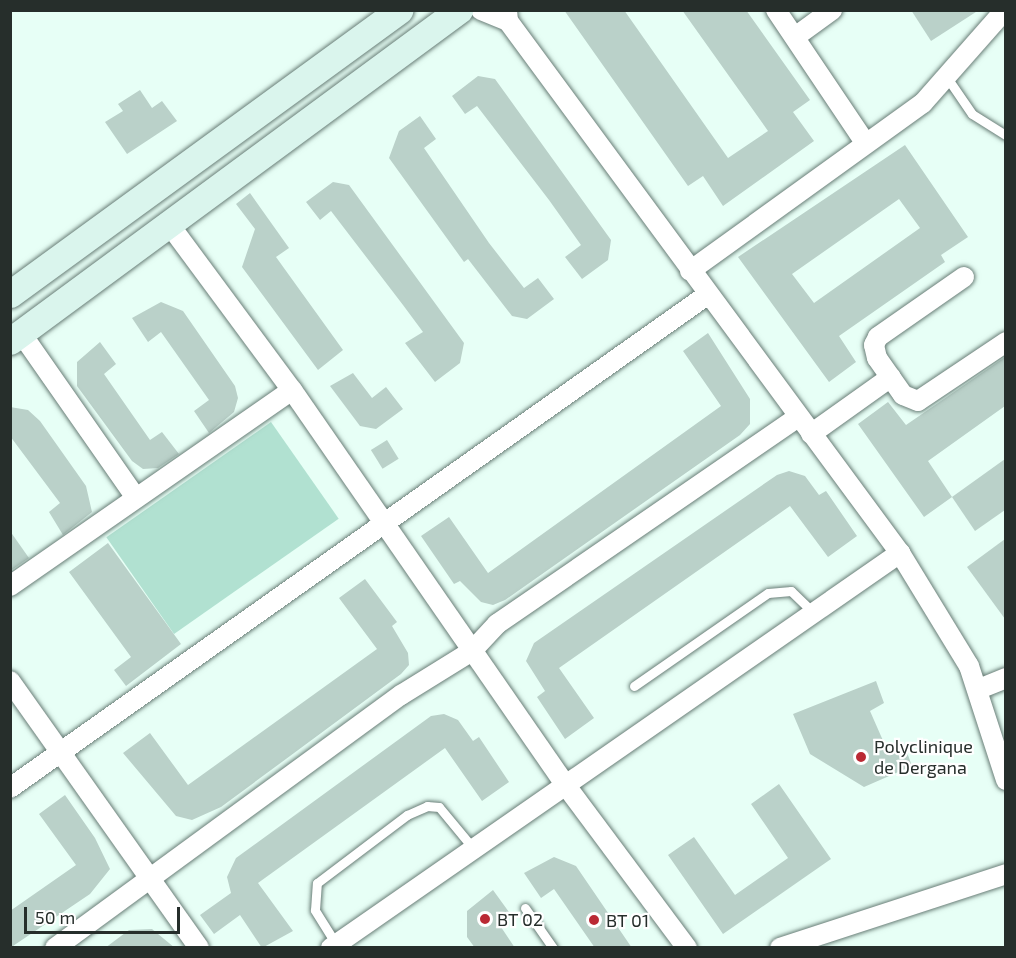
<!DOCTYPE html>
<html>
<head>
<meta charset="utf-8">
<style>
	body { margin:0 }
	#map { position:relative; width:1016px; height:958px; overflow:hidden; background:#e7fff6; font-family:"Exo 2",sans-serif }
	div>[style] { position:absolute }
	[style*='--x'] { left:calc(var(--x)*1px); top:calc(var(--y)*1px); width:calc(var(--w)*1px); rotate:calc(var(--a)*1deg) }
	.green>* { inset:0; background:#b1e1d1; transform-origin:0 0 }
	.building>* { inset:0; background:#bad1c9; transform-origin:0 0 }
	.roads { filter:drop-shadow(0 0 2px #697e77) drop-shadow(0 0 2px #697e77) }
	.lane>* { height:9px; margin:-4.5px; padding:0 4.5px; transform-origin:4.5px; border-radius:4.5px; background:#fff }
	.street>* { height:20px; margin:-10px; padding:0 10px; transform-origin:10px; border-radius:10px; background:#fff }
	.secondary>* { height:27px; margin:-13.5px; padding:0 13.5px; transform-origin:13.5px; border-radius:13.5px; background:#daf5ed }
	.dots>* { width:16px; height:16px; translate:-50% -50%; box-sizing:border-box; border:3px solid #fff; border-radius:50% }
	span { translate:-50% -50%; white-space:nowrap; text-align:center; line-height:1.15; -webkit-text-stroke:4.5px #fff; paint-order:stroke }
	.poi-label { font-size:18px; color:#262e2b }
	.left { translate:0 -50%; text-align:left }
	.frame { position:absolute; inset:0; border:12px solid #262e2b; pointer-events:none }
	.scale { position:absolute; left:24px; top:907px; width:156px; height:27px; box-sizing:border-box; border:3px solid #262e2b; border-top:0; padding-left:8px; font-size:18px; line-height:21px; white-space:nowrap; color:#262e2b; -webkit-text-stroke:4px #fff; paint-order:stroke }
</style>
</head>
<body>
<div id="map">
	<div class="green">
		<i style="left:271px;top:422px;width:118px;height:201px;rotate:55deg"></i>
	</div>
	<div class="building">
		<i style="clip-path:polygon(564px 10px,624px 10px,728px 158px,768px 131px,682px 10px,746px 10px,810px 100px,793px 112px,814px 141px,723px 206px,703px 176px,688px 186px)"></i>
		<i style="clip-path:polygon(911px 10px,979px 10px,931px 41px)"></i>
		<i style="clip-path:polygon(478px 76px,495px 79px,611px 240px,608px 260px,582px 279px,565px 257px,581px 245px,549px 200px,477px 106px,465px 114px,452px 96px)"></i>
		<i style="clip-path:polygon(140px 90px,152px 108px,162px 101px,177px 121px,127px 154px,105px 122px,123px 111px,118px 104px)"></i>
		<i style="clip-path:polygon(420px 116px,436px 139px,424px 148px,489px 243px,524px 288px,538px 278px,554px 299px,527px 319px,512px 316px,468px 259px,464px 262px,389px 158px,399px 131px)"></i>
		<i style="clip-path:polygon(evenodd,905px 145px,968px 237px,941px 255px,945px 262px,839px 336px,856px 362px,829px 382px,738px 257px,905px 145px,899px 199px,920px 228px,814px 303px,792px 274px,899px 199px)"></i>
		<i style="clip-path:polygon(333px 182px,349px 185px,464px 343px,460px 363px,435px 382px,405px 343px,423px 332px,403px 305px,331px 211px,320px 220px,306px 202px)"></i>
		<i style="clip-path:polygon(250px 193px,289px 248px,276px 257px,343px 350px,318px 370px,242px 267px,255px 229px,236px 204px)"></i>
		<i style="clip-path:polygon(161px 302px,183px 311px,235px 386px,238px 398px,234px 412px,209px 433px,194px 411px,209px 400px,161px 332px,148px 342px,132px 318px)"></i>
		<i style="clip-path:polygon(708px 333px,750px 399px,750px 424px,740px 435px,505px 600px,493px 605px,481px 602px,460px 581px,454px 584px,421px 536px,449px 517px,488px 573px,721px 406px,683px 351px)"></i>
		<i style="clip-path:polygon(100px 342px,116px 364px,104px 374px,150px 440px,162px 432px,179px 454px,158px 468px,143px 469px,132px 461px,77px 386px,77px 362px)"></i>
		<i style="clip-path:polygon(1005px 357px,1005px 406px,928px 461px,952px 497px,924px 517px,858px 424px,888px 402px,906px 425px)"></i>
		<i style="clip-path:polygon(353px 373px,372px 398px,386px 387px,403px 409px,376px 429px,360px 426px,330px 386px)"></i>
		<i style="clip-path:polygon(10px 407px,28px 410px,40px 421px,86px 486px,92px 512px,63px 535px,49px 512px,60px 503px,10px 436px)"></i>
		<i style="left:387px;top:440px;width:22px;height:19px;rotate:58deg"></i>
		<i style="clip-path:polygon(1005px 459px,1005px 510px,975px 531px,952px 497px)"></i>
		<i style="clip-path:polygon(789px 471px,805px 476px,819px 495px,826px 491px,857px 536px,828px 557px,790px 506px,559px 668px,594px 718px,565px 739px,537px 697px,545px 691px,526px 661px,534px 643px,777px 475px)"></i>
		<i style="clip-path:polygon(10px 531px,29px 558px,10px 571px)"></i>
		<i style="clip-path:polygon(1005px 539px,1005px 619px,967px 567px)"></i>
		<i style="clip-path:polygon(108px 543px,181px 644px,126px 686px,114px 670px,131px 657px,69px 572px)"></i>
		<i style="clip-path:polygon(365px 579px,397px 622px,392px 626px,408px 653px,409px 665px,401px 674px,221px 807px,192px 820px,176px 816px,123px 753px,150px 733px,188px 785px,377px 649px,339px 598px)"></i>
		<i style="clip-path:polygon(876px 681px,884px 703px,870px 711px,888px 752px,905px 747px,912px 766px,864px 787px,810px 754px,793px 714px)"></i>
		<i style="clip-path:polygon(444px 714px,458px 720px,473px 741px,479px 737px,509px 782px,482px 801px,445px 748px,258px 883px,293px 931px,262px 948px,240px 915px,214px 934px,200px 915px,231px 893px,227px 877px,236px 858px,431px 716px)"></i>
		<i style="clip-path:polygon(779px 784px,831px 859px,723px 934px,668px 855px,694px 837px,735px 895px,788px 858px,751px 804px)"></i>
		<i style="clip-path:polygon(65px 795px,95px 838px,110px 869px,90px 894px,10px 948px,10px 911px,76px 865px,39px 814px)"></i>
		<i style="clip-path:polygon(554px 857px,576px 866px,632px 948px,595px 948px,554px 889px,541px 898px,524px 873px)"></i>
		<i style="clip-path:polygon(493px 890px,511px 915px,499px 924px,515px 948px,475px 948px,467px 937px,467px 911px)"></i>
		<i style="clip-path:polygon(152px 929px,175px 948px,105px 948px,129px 930px)"></i>
	</div>
	<div class="roads">
		<div class="lane">
			<i style="--x:948;--y:79;--w:42;--a:55.6"></i>
			<i style="--x:972;--y:114;--w:40;--a:32"></i>
			<i style="--x:634;--y:686;--w:163;--a:-34.8"></i>
			<i style="--x:768;--y:593;--w:23;--a:-5"></i>
			<i style="--x:791;--y:591;--w:32;--a:44"></i>
			<i style="--x:525;--y:908;--w:49;--a:55"></i>
			<i style="--x:336;--y:944;--w:40;--a:-122"></i>
			<i style="--x:315;--y:910;--w:27;--a:-86"></i>
			<i style="--x:317;--y:883;--w:113;--a:-37.1"></i>
			<i style="--x:407;--y:815;--w:22;--a:-24"></i>
			<i style="--x:427;--y:806;--w:12;--a:5"></i>
			<i style="--x:439;--y:807;--w:53;--a:50.3"></i>
		</div>
		<div class="street">
			<i style="--x:481;--y:10;--w:29;--a:22"></i>
			<i style="--x:507;--y:10;--w:11;--a:85"></i>
			<i style="--x:508;--y:21;--w:661;--a:53.62"></i>
			<i style="--x:900;--y:553;--w:132;--a:58.6"></i>
			<i style="--x:969;--y:666;--w:120;--a:72"></i>
			<i style="--x:776;--y:10;--w:161;--a:56.1"></i>
			<i style="--x:795;--y:37;--w:46;--a:-36.1"></i>
			<i style="--x:169;--y:224;--w:207;--a:53.5"></i>
			<i style="--x:292;--y:390;--w:478;--a:55.3"></i>
			<i style="--x:564;--y:783;--w:206;--a:53.3"></i>
			<i style="--x:690;--y:271;--w:287;--a:-35.8"></i>
			<i style="--x:923;--y:103;--w:124;--a:-48.6"></i>
			<i style="--x:964;--y:277;--w:105;--a:145.1"></i>
			<i style="--x:878;--y:337;--w:9;--a:117"></i>
			<i style="--x:874;--y:345;--w:13;--a:77"></i>
			<i style="--x:877;--y:358;--w:45;--a:54.9"></i>
			<i style="--x:903;--y:395;--w:16;--a:22"></i>
			<i style="--x:918;--y:401;--w:106;--a:-33.8"></i>
			<i style="--x:21;--y:333;--w:201;--a:55.1"></i>
			<i style="--x:811;--y:434;--w:98;--a:-35.5"></i>
			<i style="--x:10;--y:586;--w:343;--a:-34.8"></i>
			<i style="--x:10;--y:681;--w:327;--a:54.7"></i>
			<i style="--x:979;--y:689;--w:29;--a:-22"></i>
			<i style="--x:10;--y:788;--w:854;--a:-35.27"></i>
			<i style="--x:55;--y:948;--w:429;--a:-36.2"></i>
			<i style="--x:401;--y:695;--w:84;--a:-31.8"></i>
			<i style="--x:472;--y:651;--w:37;--a:-47"></i>
			<i style="--x:497;--y:624;--w:365;--a:-34.5"></i>
			<i style="--x:331;--y:948;--w:693;--a:-34.77"></i>
			<i style="--x:780;--y:948;--w:238;--a:-18.1"></i>
		</div>
		<div class="secondary">
			<i style="--x:10;--y:294;--w:482;--a:-36.1"></i>
			<i style="--x:10;--y:341;--w:558;--a:-36.4"></i>
		</div>
	</div>
	<div class="dots">
		<i style="left:861px;top:757px;background:#ba2934"></i>
		<i style="left:485px;top:919px;background:#ba2934"></i>
		<i style="left:594px;top:920px;background:#ba2934"></i>
	</div>
	<div class="poi-label">
		<span class="left" style="left:874px;top:757px">Polyclinique<br>de Dergana</span>
		<span class="left" style="left:497px;top:919px">BT 02</span>
		<span class="left" style="left:606px;top:920px">BT 01</span>
	</div>
	<div class="frame"></div>
	<div class="scale">50 m</div>
</div>
</body>
</html>
